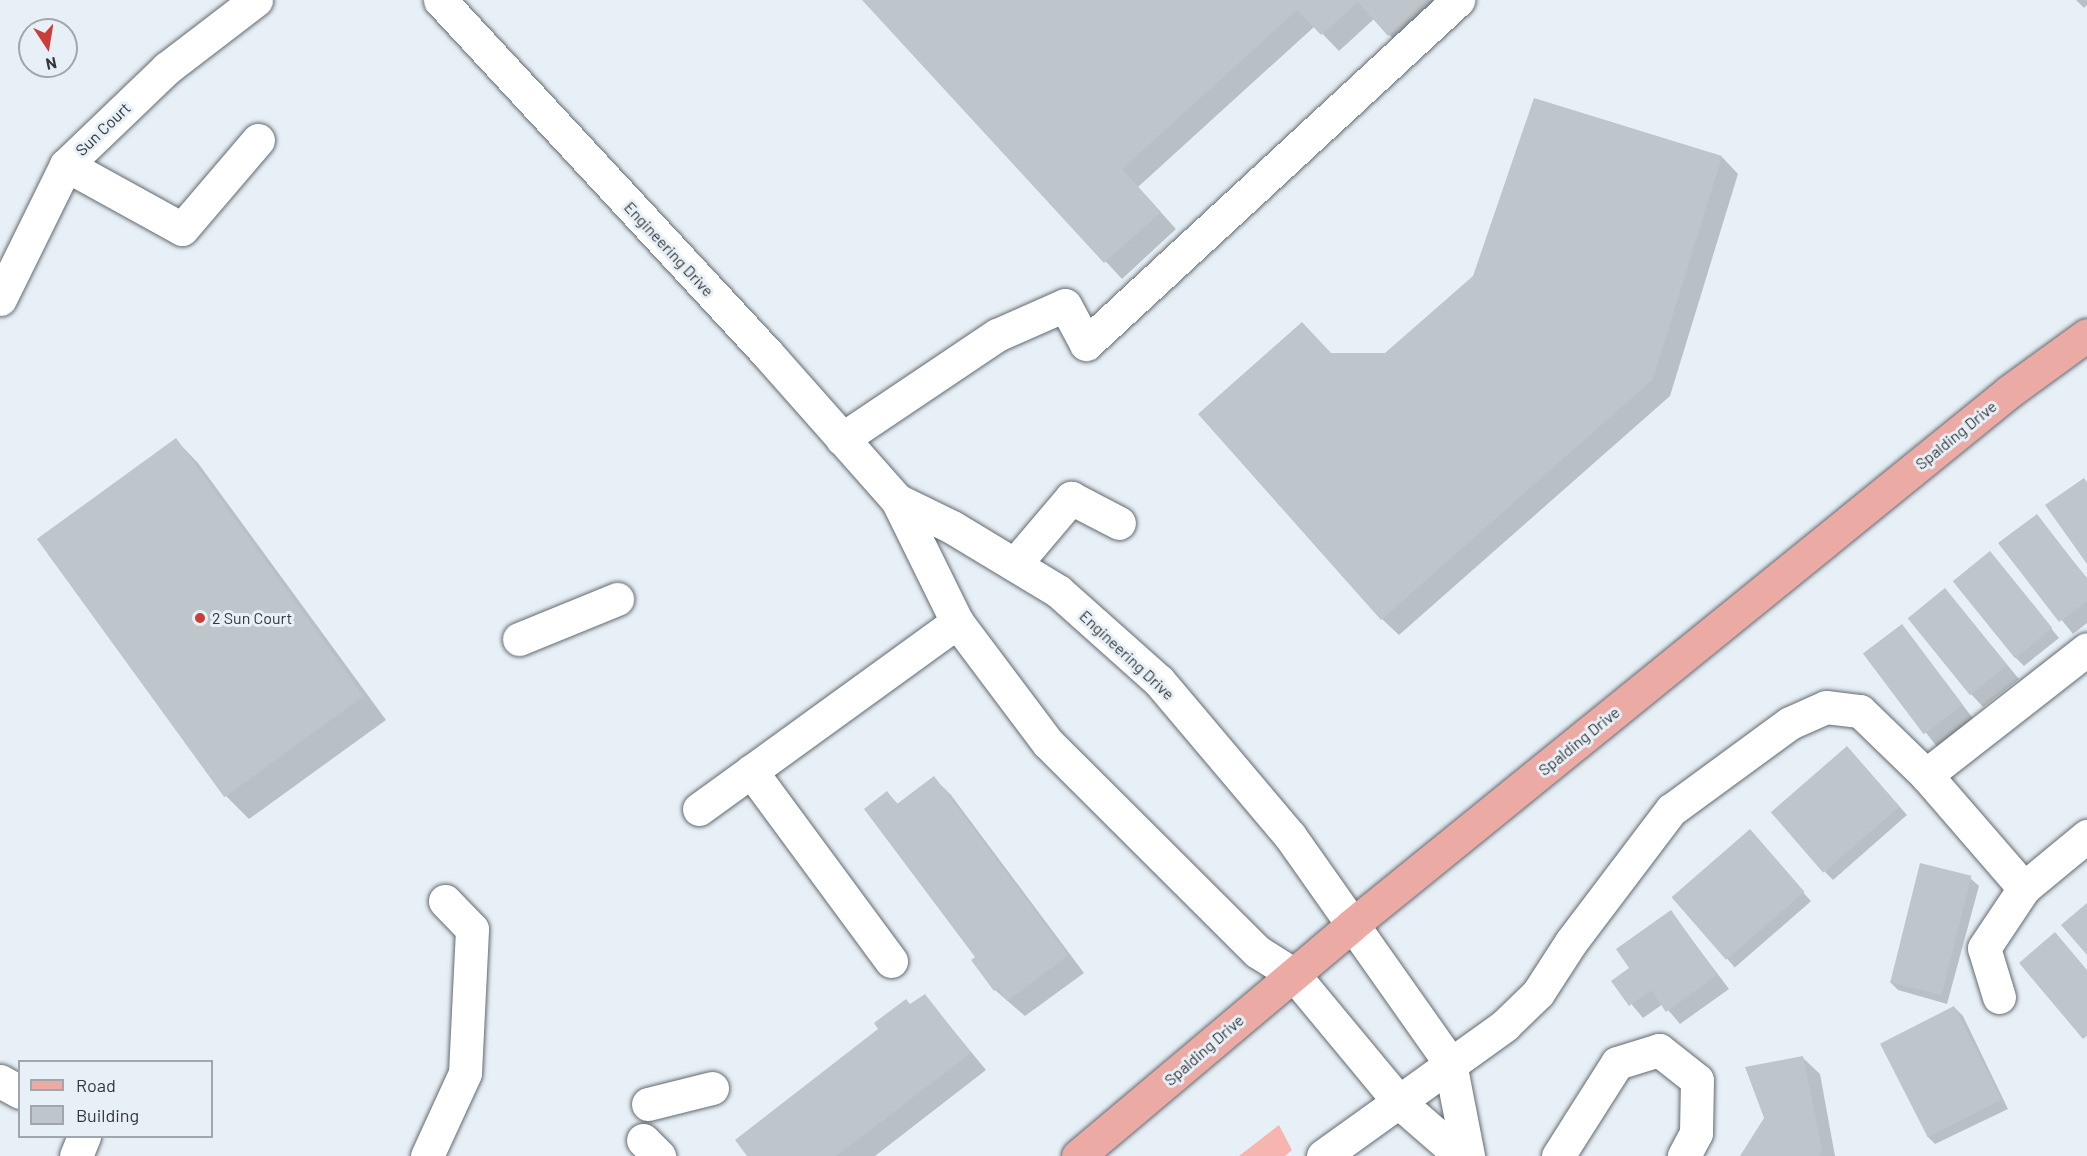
<!DOCTYPE html>
<html>
<head>
<meta charset="utf-8">
<style>
	body { margin:0 }
	#map { position:relative; width:2087px; height:1156px; overflow:hidden; background:#e8f0f7; font-family:Barlow,sans-serif }
	div>[style] { position:absolute }
	[style*='--x'] { left:calc(var(--x)*1px); top:calc(var(--y)*1px); width:calc(var(--w)*1px); rotate:calc(var(--a)*1deg) }
	.green>* { inset:0; background:#f6b5ae }
	.shadow>* { inset:0; background:#0003; transform-origin:0 0 }
	.building>* { inset:0; background:#bec6cc; transform-origin:0 0 }
	.roads { filter:drop-shadow(0 0 2px #636a70) drop-shadow(0 0 2px #636a70) }
	.minor>* { height:33px; margin:-16.5px; padding:0 16.5px; transform-origin:16.5px; border-radius:16.5px; background:#fff }
	.major>* { height:33px; margin:-16.5px; padding:0 16.5px; transform-origin:16.5px; border-radius:16.5px; background:#ecaaa5 }
	.dots>* { width:16px; height:16px; translate:-50% -50%; box-sizing:border-box; border:3px solid #e8f0f7; border-radius:50% }
	span { translate:-50% -50%; white-space:nowrap; text-align:center; line-height:1.15; -webkit-text-stroke:6px #e8f0f7; paint-order:stroke }
	.street-label { font-size:16px; color:#34373a }
	.poi-label { font-size:16px; color:#34373a }
	.left { translate:0 -50%; text-align:left }
	.legend { position:absolute; left:18px; top:1060px; width:195px; height:78px; box-sizing:border-box; background:#e8f0f7; border:2px solid #a0a6ab; margin:0; padding:8px 10px; list-style:none; font-size:18px; color:#34373a }
	.legend li { display:flex; align-items:center; gap:12px; height:30px }
	.legend b { width:30px; border:2px solid #a0a6ab }
	.north { position:absolute; left:18px; top:18px; width:60px; height:60px; box-sizing:border-box; background:#e8f0f7; border:2px solid #a0a6ab; border-radius:50%; rotate:168deg; font-size:16px; font-weight:700; line-height:24px; text-align:center; color:#34373a }
	.north::after { content:''; display:block; margin:auto; width:21px; height:27px; background:#cc3d39; clip-path:polygon(50% 0,100% 100%,50% 72%,0 100%) }
</style>
</head>
<body>
<div id="map">
	<div class="green">
		<i style="clip-path:polygon(1279px 1125px,1292px 1150px,1285px 1156px,1239px 1156px)"></i>
	</div>
	<div class="shadow">
		<i style="clip-path:polygon(864px 0,1434px 0,1405px 51px,1374px 19px,1339px 51px,1315px 26px,1138px 187px,1176px 229px,1122px 279px)"></i>
		<i style="clip-path:polygon(2076px 0,2087px 0,2087px 5px,2084px 8px)"></i>
		<i style="clip-path:polygon(1722px 157px,1738px 174px,1670px 396px,1399px 635px,1382px 619px,1332px 355px,1385px 355px)"></i>
		<i style="clip-path:polygon(176px 440px,198px 463px,386px 720px,249px 819px,226px 796px)"></i>
		<i style="clip-path:polygon(2036px 516px,2087px 578px,2087px 623px,2073px 634px,2000px 543px)"></i>
		<i style="clip-path:polygon(1990px 553px,2059px 638px,2024px 666px,2015px 657px)"></i>
		<i style="clip-path:polygon(1945px 590px,2019px 679px,1983px 707px,1971px 694px)"></i>
		<i style="left:1901px;top:626px;width:117px;height:46px;rotate:52deg"></i>
		<i style="clip-path:polygon(1855px 756px,1907px 815px,1833px 880px,1825px 872px)"></i>
		<i style="clip-path:polygon(934px 778px,951px 795px,1084px 973px,1025px 1016px,995px 990px,887px 793px,899px 805px)"></i>
		<i style="left:1750px;top:831px;width:93px;height:101px;rotate:49deg"></i>
		<i style="clip-path:polygon(1970px 878px,1979px 886px,1947px 1004px,1898px 990px,1890px 982px)"></i>
		<i style="clip-path:polygon(1671px 912px,1729px 989px,1680px 1024px,1663px 1004px,1643px 1018px,1613px 982px,1631px 969px)"></i>
		<i style="clip-path:polygon(925px 996px,986px 1070px,875px 1156px,749px 1156px)"></i>
		<i style="clip-path:polygon(1954px 1007px,1963px 1016px,2008px 1109px,1935px 1144px,1927px 1136px)"></i>
		<i style="clip-path:polygon(1803px 1058px,1820px 1074px,1835px 1156px,1742px 1156px)"></i>
	</div>
	<div class="building">
		<i style="clip-path:polygon(862px 0,1426px 0,1388px 36px,1358px 2px,1321px 35px,1297px 10px,1122px 169px,1161px 212px,1104px 263px)"></i>
		<i style="clip-path:polygon(1534px 98px,1722px 156px,1653px 379px,1381px 620px,1198px 414px,1302px 322px,1331px 353px,1385px 353px,1473px 276px)"></i>
		<i style="left:176px;top:438px;width:319px;height:172px;rotate:54deg"></i>
		<i style="clip-path:polygon(2084px 478px,2087px 482px,2087px 564px,2045px 505px)"></i>
		<i style="clip-path:polygon(2037px 514px,2087px 579px,2087px 601px,2059px 622px,1998px 543px)"></i>
		<i style="left:1990px;top:551px;width:99px;height:48px;rotate:51deg"></i>
		<i style="left:1945px;top:588px;width:99px;height:48px;rotate:51deg"></i>
		<i style="left:1902px;top:624px;width:101px;height:49px;rotate:53deg"></i>
		<i style="left:1847px;top:746px;width:80px;height:101px;rotate:49deg"></i>
		<i style="clip-path:polygon(934px 776px,1068px 955px,1007px 1001px,998px 988px,994px 991px,971px 960px,975px 957px,864px 809px,887px 791px,897px 804px)"></i>
		<i style="left:1750px;top:829px;width:83px;height:104px;rotate:49deg"></i>
		<i style="left:1920px;top:863px;width:53px;height:123px;rotate:14deg"></i>
		<i style="clip-path:polygon(2087px 903px,2087px 955px,2061px 925px)"></i>
		<i style="clip-path:polygon(1671px 910px,1717px 975px,1666px 1012px,1651px 990px,1629px 1006px,1611px 981px,1629px 968px,1616px 949px)"></i>
		<i style="clip-path:polygon(2055px 932px,2087px 970px,2087px 1036px,2083px 1039px,2019px 963px)"></i>
		<i style="clip-path:polygon(925px 994px,971px 1053px,836px 1156px,747px 1156px,735px 1140px,878px 1029px,874px 1023px,906px 999px,910px 1004px)"></i>
		<i style="left:1954px;top:1006px;width:105px;height:83px;rotate:63deg"></i>
		<i style="clip-path:polygon(1803px 1056px,1822px 1150px,1819px 1156px,1740px 1156px,1764px 1118px,1745px 1067px)"></i>
	</div>
	<div class="roads">
		<div class="minor">
			<i style="--x:440;--y:0;--w:480;--a:47.2"></i>
			<i style="--x:766;--y:352;--w:198;--a:48.5"></i>
			<i style="--x:897;--y:500;--w:136;--a:63.8"></i>
			<i style="--x:957;--y:622;--w:151;--a:53.1"></i>
			<i style="--x:1048;--y:743;--w:296;--a:44.9"></i>
			<i style="--x:1258;--y:952;--w:41;--a:32.2"></i>
			<i style="--x:1293;--y:974;--w:168;--a:50.3"></i>
			<i style="--x:1400;--y:1103;--w:81;--a:41"></i>
			<i style="--x:66;--y:165;--w:132;--a:28.9"></i>
			<i style="--x:182;--y:229;--w:117;--a:-49.5"></i>
			<i style="--x:0;--y:299;--w:149;--a:-63.8"></i>
			<i style="--x:66;--y:165;--w:140;--a:-43.8"></i>
			<i style="--x:167;--y:68;--w:112;--a:-37.4"></i>
			<i style="--x:842;--y:439;--w:187;--a:-33.9"></i>
			<i style="--x:997;--y:335;--w:74;--a:-23.8"></i>
			<i style="--x:1065;--y:305;--w:44;--a:61.7"></i>
			<i style="--x:1086;--y:344;--w:507;--a:-42.76"></i>
			<i style="--x:897;--y:500;--w:61;--a:26.1"></i>
			<i style="--x:952;--y:527;--w:124;--a:31.1"></i>
			<i style="--x:1058;--y:591;--w:135;--a:41.7"></i>
			<i style="--x:1159;--y:681;--w:203;--a:49.8"></i>
			<i style="--x:1290;--y:836;--w:278;--a:54.8"></i>
			<i style="--x:1450;--y:1063;--w:95;--a:79"></i>
			<i style="--x:1015;--y:564;--w:87;--a:-49.7"></i>
			<i style="--x:1071;--y:498;--w:54;--a:27.5"></i>
			<i style="--x:519;--y:639;--w:106;--a:-22.2"></i>
			<i style="--x:751;--y:771;--w:236;--a:53.6"></i>
			<i style="--x:1926;--y:775;--w:204;--a:-38"></i>
			<i style="--x:699;--y:809;--w:319;--a:-35.9"></i>
			<i style="--x:1999;--y:997;--w:51;--a:-107"></i>
			<i style="--x:1984;--y:948;--w:72;--a:-56.3"></i>
			<i style="--x:2024;--y:888;--w:82;--a:-39.5"></i>
			<i style="--x:0;--y:1081;--w:23;--a:29"></i>
			<i style="--x:648;--y:1104;--w:66;--a:-14"></i>
			<i style="--x:643;--y:1140;--w:23;--a:45"></i>
			<i style="--x:76;--y:1156;--w:22;--a:-68"></i>
			<i style="--x:427;--y:1156;--w:91;--a:-65.4"></i>
			<i style="--x:465;--y:1073;--w:144;--a:-87.2"></i>
			<i style="--x:472;--y:929;--w:39;--a:-134"></i>
			<i style="--x:1323;--y:1156;--w:224;--a:-35.7"></i>
			<i style="--x:1505;--y:1025;--w:46;--a:-44.1"></i>
			<i style="--x:1538;--y:993;--w:61;--a:-57.1"></i>
			<i style="--x:1571;--y:942;--w:166;--a:-52.9"></i>
			<i style="--x:1671;--y:810;--w:147;--a:-36.2"></i>
			<i style="--x:1790;--y:723;--w:39;--a:-24"></i>
			<i style="--x:1826;--y:707;--w:34;--a:7"></i>
			<i style="--x:1860;--y:711;--w:92;--a:44.1"></i>
			<i style="--x:1926;--y:775;--w:150;--a:49.1"></i>
			<i style="--x:1558;--y:1156;--w:110;--a:-57.6"></i>
			<i style="--x:1617;--y:1063;--w:44;--a:-17.2"></i>
			<i style="--x:1659;--y:1050;--w:48;--a:38.3"></i>
			<i style="--x:1697;--y:1080;--w:53;--a:91.1"></i>
			<i style="--x:1696;--y:1133;--w:26;--a:118"></i>
		</div>
		<div class="major">
			<i style="--x:1078;--y:1156;--w:358;--a:-40.1"></i>
			<i style="--x:1352;--y:925;--w:847;--a:-39.06"></i>
			<i style="--x:2010;--y:391;--w:95;--a:-36"></i>
		</div>
	</div>
	<div class="dots">
		<i style="left:200px;top:618px;background:#cc3d39"></i>
	</div>
	<div class="street-label">
		<span style="left:103px;top:129px;rotate:-44deg">Sun Court</span>
		<span style="left:669px;top:249px;rotate:47deg">Engineering Drive</span>
		<span style="left:1956px;top:435px;rotate:-39deg">Spalding Drive</span>
		<span style="left:1127px;top:655px;rotate:43deg">Engineering Drive</span>
		<span style="left:1579px;top:741px;rotate:-39deg">Spalding Drive</span>
		<span style="left:1204px;top:1050px;rotate:-41deg">Spalding Drive</span>
	</div>
	<div class="poi-label">
		<span class="left" style="left:212px;top:618px">2 Sun Court</span>
	</div>
	<ul class="legend">
	<li><b style="height:8px;background:#ecaaa5"></b>Road</li>
	<li><b style="height:16px;background:#bec6cc"></b>Building</li>
	</ul>
	<div class="north">N</div>
</div>
</body>
</html>
